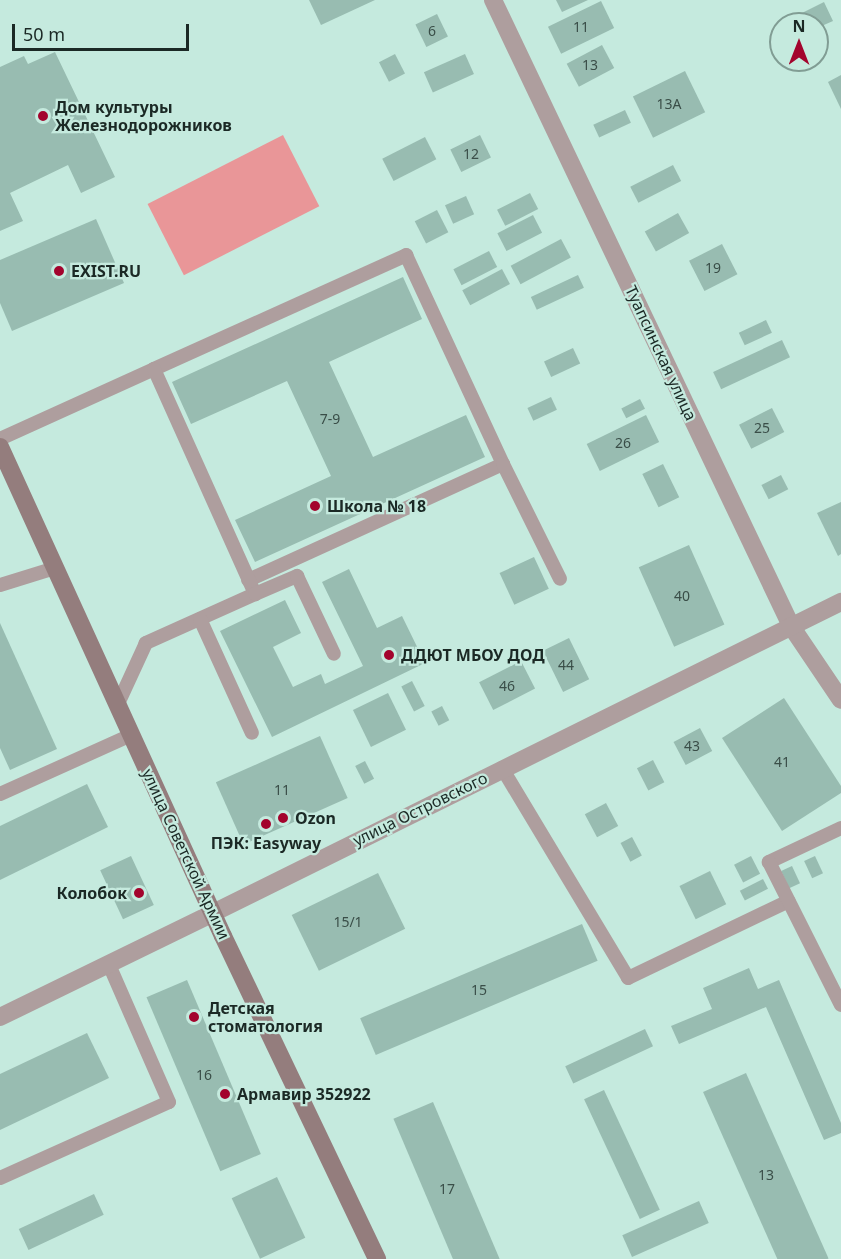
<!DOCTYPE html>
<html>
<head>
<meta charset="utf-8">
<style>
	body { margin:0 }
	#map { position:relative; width:841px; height:1259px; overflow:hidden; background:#c5eade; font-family:"Noto Sans",sans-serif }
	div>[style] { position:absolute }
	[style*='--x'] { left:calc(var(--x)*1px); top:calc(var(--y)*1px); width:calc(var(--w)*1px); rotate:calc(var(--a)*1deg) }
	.green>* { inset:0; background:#e99698; transform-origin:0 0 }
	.building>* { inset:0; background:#98bcb1; transform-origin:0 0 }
	.service>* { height:14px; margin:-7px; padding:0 7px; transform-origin:7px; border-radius:7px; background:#ae9e9e }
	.minor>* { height:18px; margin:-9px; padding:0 9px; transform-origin:9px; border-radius:9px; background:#ae9e9e }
	.tertiary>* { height:18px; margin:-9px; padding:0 9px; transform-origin:9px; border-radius:9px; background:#ae9e9e }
	.secondary>* { height:18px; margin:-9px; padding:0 9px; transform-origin:9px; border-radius:9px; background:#947d7d }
	.dots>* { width:16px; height:16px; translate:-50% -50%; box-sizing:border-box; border:3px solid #c5eade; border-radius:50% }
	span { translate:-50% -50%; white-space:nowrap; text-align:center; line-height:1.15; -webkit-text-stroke:4.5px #c5eade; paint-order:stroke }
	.number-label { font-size:14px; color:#3a4e48 }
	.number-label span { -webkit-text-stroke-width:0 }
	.poi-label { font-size:16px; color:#1b2925; font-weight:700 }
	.left { translate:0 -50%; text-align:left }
	.right { translate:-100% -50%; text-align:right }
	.street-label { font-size:16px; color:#1b2925 }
	.north { position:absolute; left:769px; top:12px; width:60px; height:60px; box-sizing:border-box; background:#c5eade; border:2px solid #819d94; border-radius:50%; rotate:0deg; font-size:16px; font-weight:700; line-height:24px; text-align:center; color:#1b2925 }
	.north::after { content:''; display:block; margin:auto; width:21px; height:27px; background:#a3042d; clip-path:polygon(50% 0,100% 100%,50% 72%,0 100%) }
	.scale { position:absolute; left:12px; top:24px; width:177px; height:27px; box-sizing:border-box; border:3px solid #1b2925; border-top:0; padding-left:8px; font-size:18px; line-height:21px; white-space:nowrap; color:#1b2925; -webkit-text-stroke:4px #c5eade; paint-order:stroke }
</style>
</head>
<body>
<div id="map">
	<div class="green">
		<i style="left:283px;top:135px;width:80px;height:152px;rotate:63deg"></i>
	</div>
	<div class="building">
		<i style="clip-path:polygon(309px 0,375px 0,321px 25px)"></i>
		<i style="clip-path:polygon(556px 0,588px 0,562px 12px)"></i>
		<i style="left:601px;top:1px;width:30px;height:59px;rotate:64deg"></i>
		<i style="clip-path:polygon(824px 2px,833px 21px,817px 28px,817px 24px,788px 24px,786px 21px)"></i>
		<i style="left:437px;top:14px;width:25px;height:24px;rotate:64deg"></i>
		<i style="left:602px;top:45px;width:26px;height:40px;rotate:62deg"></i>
		<i style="clip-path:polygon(55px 52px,115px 177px,81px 193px,68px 165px,10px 193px,23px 221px,0 231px,0 67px,24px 56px,28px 64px)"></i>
		<i style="left:395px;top:54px;width:22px;height:18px;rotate:63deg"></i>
		<i style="left:465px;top:54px;width:22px;height:45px;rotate:66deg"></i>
		<i style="left:685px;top:71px;width:46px;height:58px;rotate:64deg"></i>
		<i style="clip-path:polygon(841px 75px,841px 109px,828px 82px)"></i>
		<i style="left:625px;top:110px;width:14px;height:35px;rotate:65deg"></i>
		<i style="left:480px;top:135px;width:25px;height:33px;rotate:64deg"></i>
		<i style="left:425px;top:137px;width:25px;height:48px;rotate:63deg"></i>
		<i style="left:673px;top:165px;width:18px;height:48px;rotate:63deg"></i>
		<i style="left:530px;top:193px;width:18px;height:37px;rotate:63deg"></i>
		<i style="left:466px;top:196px;width:20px;height:23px;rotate:66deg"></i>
		<i style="left:437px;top:210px;width:25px;height:25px;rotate:63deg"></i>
		<i style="left:678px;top:213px;width:23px;height:38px;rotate:61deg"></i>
		<i style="left:533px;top:215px;width:20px;height:40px;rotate:63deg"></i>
		<i style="clip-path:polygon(96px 219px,124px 283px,12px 331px,0 303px,0 260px)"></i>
		<i style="left:561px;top:239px;width:21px;height:57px;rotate:62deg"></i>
		<i style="left:722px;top:244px;width:34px;height:37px;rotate:63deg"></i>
		<i style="left:489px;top:251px;width:18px;height:40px;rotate:63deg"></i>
		<i style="left:502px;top:269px;width:17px;height:45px;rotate:62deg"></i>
		<i style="left:578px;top:275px;width:14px;height:52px;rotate:65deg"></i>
		<i style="clip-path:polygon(403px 277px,422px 319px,329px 362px,373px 457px,466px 415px,485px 457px,255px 562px,235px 520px,331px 476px,287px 381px,191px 424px,172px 382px)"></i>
		<i style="left:766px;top:320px;width:14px;height:30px;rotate:65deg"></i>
		<i style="left:782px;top:340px;width:19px;height:76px;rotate:65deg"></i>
		<i style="left:573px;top:348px;width:17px;height:32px;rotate:65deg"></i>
		<i style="left:551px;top:397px;width:14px;height:26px;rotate:65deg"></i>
		<i style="left:640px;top:399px;width:11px;height:21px;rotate:63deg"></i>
		<i style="left:772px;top:408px;width:27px;height:37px;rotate:63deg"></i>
		<i style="left:646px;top:415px;width:30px;height:66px;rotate:64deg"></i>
		<i style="left:663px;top:464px;width:37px;height:23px;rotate:64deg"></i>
		<i style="left:781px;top:475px;width:16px;height:22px;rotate:63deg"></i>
		<i style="clip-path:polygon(841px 502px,841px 554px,838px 556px,817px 513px)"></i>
		<i style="left:689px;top:545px;width:87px;height:55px;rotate:66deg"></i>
		<i style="left:534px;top:557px;width:35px;height:38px;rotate:65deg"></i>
		<i style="clip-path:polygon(349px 569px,377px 628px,402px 616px,425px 663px,272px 737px,220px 631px,285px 600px,301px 633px,273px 647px,293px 687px,321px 674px,325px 684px,363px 666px,322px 582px)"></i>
		<i style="clip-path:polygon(0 623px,57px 749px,10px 770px,0 748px)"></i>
		<i style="left:569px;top:638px;width:46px;height:29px;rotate:64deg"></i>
		<i style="left:521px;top:661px;width:31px;height:47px;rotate:63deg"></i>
		<i style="left:412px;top:681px;width:28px;height:12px;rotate:63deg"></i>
		<i style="left:388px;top:693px;width:41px;height:39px;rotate:64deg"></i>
		<i style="clip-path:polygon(784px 698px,841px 786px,841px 793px,782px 831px,722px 738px)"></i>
		<i style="left:442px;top:706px;width:16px;height:12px;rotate:63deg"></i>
		<i style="left:700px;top:728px;width:26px;height:30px;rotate:62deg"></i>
		<i style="left:320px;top:736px;width:68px;height:114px;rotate:66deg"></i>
		<i style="left:653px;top:760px;width:25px;height:18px;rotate:63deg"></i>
		<i style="left:365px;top:761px;width:20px;height:11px;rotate:63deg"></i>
		<i style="clip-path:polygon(87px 784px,108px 827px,0 880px,0 826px)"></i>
		<i style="left:606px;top:803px;width:26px;height:24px;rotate:62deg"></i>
		<i style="left:632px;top:837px;width:21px;height:13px;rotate:62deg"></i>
		<i style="left:131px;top:856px;width:54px;height:34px;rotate:65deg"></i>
		<i style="left:751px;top:856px;width:20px;height:19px;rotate:63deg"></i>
		<i style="left:815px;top:856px;width:19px;height:12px;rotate:65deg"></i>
		<i style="left:792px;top:866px;width:19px;height:12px;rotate:65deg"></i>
		<i style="left:710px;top:871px;width:37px;height:34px;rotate:64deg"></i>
		<i style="left:378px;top:873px;width:62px;height:96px;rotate:64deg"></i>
		<i style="left:763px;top:879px;width:11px;height:26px;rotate:63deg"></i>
		<i style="left:582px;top:924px;width:40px;height:241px;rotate:67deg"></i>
		<i style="clip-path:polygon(749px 968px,758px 989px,779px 980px,841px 1123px,841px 1133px,824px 1140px,766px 1007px,679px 1044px,671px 1026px,712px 1009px,703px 988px)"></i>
		<i style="left:187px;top:980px;width:189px;height:44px;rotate:67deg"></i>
		<i style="left:645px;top:1029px;width:19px;height:88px;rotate:65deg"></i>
		<i style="clip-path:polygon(87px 1033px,109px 1078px,0 1130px,0 1074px)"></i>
		<i style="left:746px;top:1073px;width:203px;height:47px;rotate:66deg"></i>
		<i style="left:604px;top:1090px;width:132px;height:22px;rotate:65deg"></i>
		<i style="left:433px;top:1102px;width:171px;height:43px;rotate:67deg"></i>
		<i style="left:277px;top:1177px;width:67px;height:50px;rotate:65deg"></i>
		<i style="left:94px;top:1194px;width:23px;height:83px;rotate:65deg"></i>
		<i style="left:699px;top:1201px;width:24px;height:84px;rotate:66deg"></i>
	</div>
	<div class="service">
		<i style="--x:154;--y:369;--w:277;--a:-24.3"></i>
		<i style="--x:406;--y:255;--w:230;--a:65.1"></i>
		<i style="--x:503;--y:464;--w:280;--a:155.5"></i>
		<i style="--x:0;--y:439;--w:169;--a:-24.4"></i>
		<i style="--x:154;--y:369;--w:247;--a:65.8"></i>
		<i style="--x:255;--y:594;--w:120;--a:155.8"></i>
		<i style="--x:146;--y:643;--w:69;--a:114.7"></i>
		<i style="--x:503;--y:464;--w:128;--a:63.6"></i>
		<i style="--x:0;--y:585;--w:58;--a:-17.2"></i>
		<i style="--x:255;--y:594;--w:46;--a:-23.2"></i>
		<i style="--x:297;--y:576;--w:86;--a:64.6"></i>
		<i style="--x:200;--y:619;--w:125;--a:65.5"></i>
		<i style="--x:502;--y:768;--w:245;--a:59"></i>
		<i style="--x:628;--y:978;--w:178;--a:-25.6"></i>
		<i style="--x:0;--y:794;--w:144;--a:-24.2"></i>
		<i style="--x:841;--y:828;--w:80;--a:154.7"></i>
		<i style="--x:769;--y:862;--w:160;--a:63.3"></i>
		<i style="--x:0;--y:1178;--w:185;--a:-24.2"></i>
		<i style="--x:169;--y:1102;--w:147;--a:-113.6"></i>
	</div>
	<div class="minor">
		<i style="--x:493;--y:0;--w:693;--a:64.54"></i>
		<i style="--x:791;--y:626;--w:89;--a:56"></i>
		<i style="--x:213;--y:913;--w:701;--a:-26.35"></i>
	</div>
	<div class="tertiary">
		<i style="--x:0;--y:1017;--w:237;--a:-26"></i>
	</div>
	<div class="secondary">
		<i style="--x:0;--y:447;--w:537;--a:65.49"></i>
		<i style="--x:223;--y:936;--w:358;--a:64.5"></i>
	</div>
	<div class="dots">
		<i style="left:43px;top:116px;background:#a3042d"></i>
		<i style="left:59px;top:271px;background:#a3042d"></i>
		<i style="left:315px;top:506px;background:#a3042d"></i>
		<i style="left:389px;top:655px;background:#a3042d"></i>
		<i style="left:283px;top:818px;background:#a3042d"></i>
		<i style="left:266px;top:824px;background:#a3042d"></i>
		<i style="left:139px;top:893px;background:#a3042d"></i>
		<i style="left:194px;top:1017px;background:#a3042d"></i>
		<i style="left:225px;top:1094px;background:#a3042d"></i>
	</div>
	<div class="number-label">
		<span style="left:581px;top:27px">11</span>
		<span style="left:432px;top:31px">6</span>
		<span style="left:590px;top:65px">13</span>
		<span style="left:669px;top:104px">13А</span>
		<span style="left:471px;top:154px">12</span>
		<span style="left:713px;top:268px">19</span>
		<span style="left:330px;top:419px">7-9</span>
		<span style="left:762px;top:428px">25</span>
		<span style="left:623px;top:443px">26</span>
		<span style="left:682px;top:596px">40</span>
		<span style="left:566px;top:665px">44</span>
		<span style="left:507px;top:686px">46</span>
		<span style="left:692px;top:746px">43</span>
		<span style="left:782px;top:762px">41</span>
		<span style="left:282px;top:790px">11</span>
		<span style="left:348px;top:922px">15/1</span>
		<span style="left:479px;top:990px">15</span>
		<span style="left:204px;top:1075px">16</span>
		<span style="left:766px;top:1175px">13</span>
		<span style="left:447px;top:1189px">17</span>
	</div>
	<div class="poi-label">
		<span class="left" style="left:55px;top:116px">Дом культуры<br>Железнодорожников</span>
		<span class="left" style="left:71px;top:271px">EXIST.RU</span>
		<span class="left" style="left:327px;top:506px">Школа № 18</span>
		<span class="left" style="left:401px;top:655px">ДДЮТ МБОУ ДОД</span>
		<span class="left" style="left:295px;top:818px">Ozon</span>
		<span style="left:266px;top:843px">ПЭК: Easyway</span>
		<span class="right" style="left:127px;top:893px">Колобок</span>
		<span class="left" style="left:208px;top:1017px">Детская<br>стоматология</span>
		<span class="left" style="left:237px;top:1094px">Армавир 352922</span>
	</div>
	<div class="street-label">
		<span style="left:661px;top:353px;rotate:65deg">Туапсинская улица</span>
		<span style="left:420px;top:809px;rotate:-26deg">улица Островского</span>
		<span style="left:186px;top:854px;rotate:65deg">улица Советской Армии</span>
	</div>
	<div class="north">N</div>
	<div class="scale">50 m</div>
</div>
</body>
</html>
